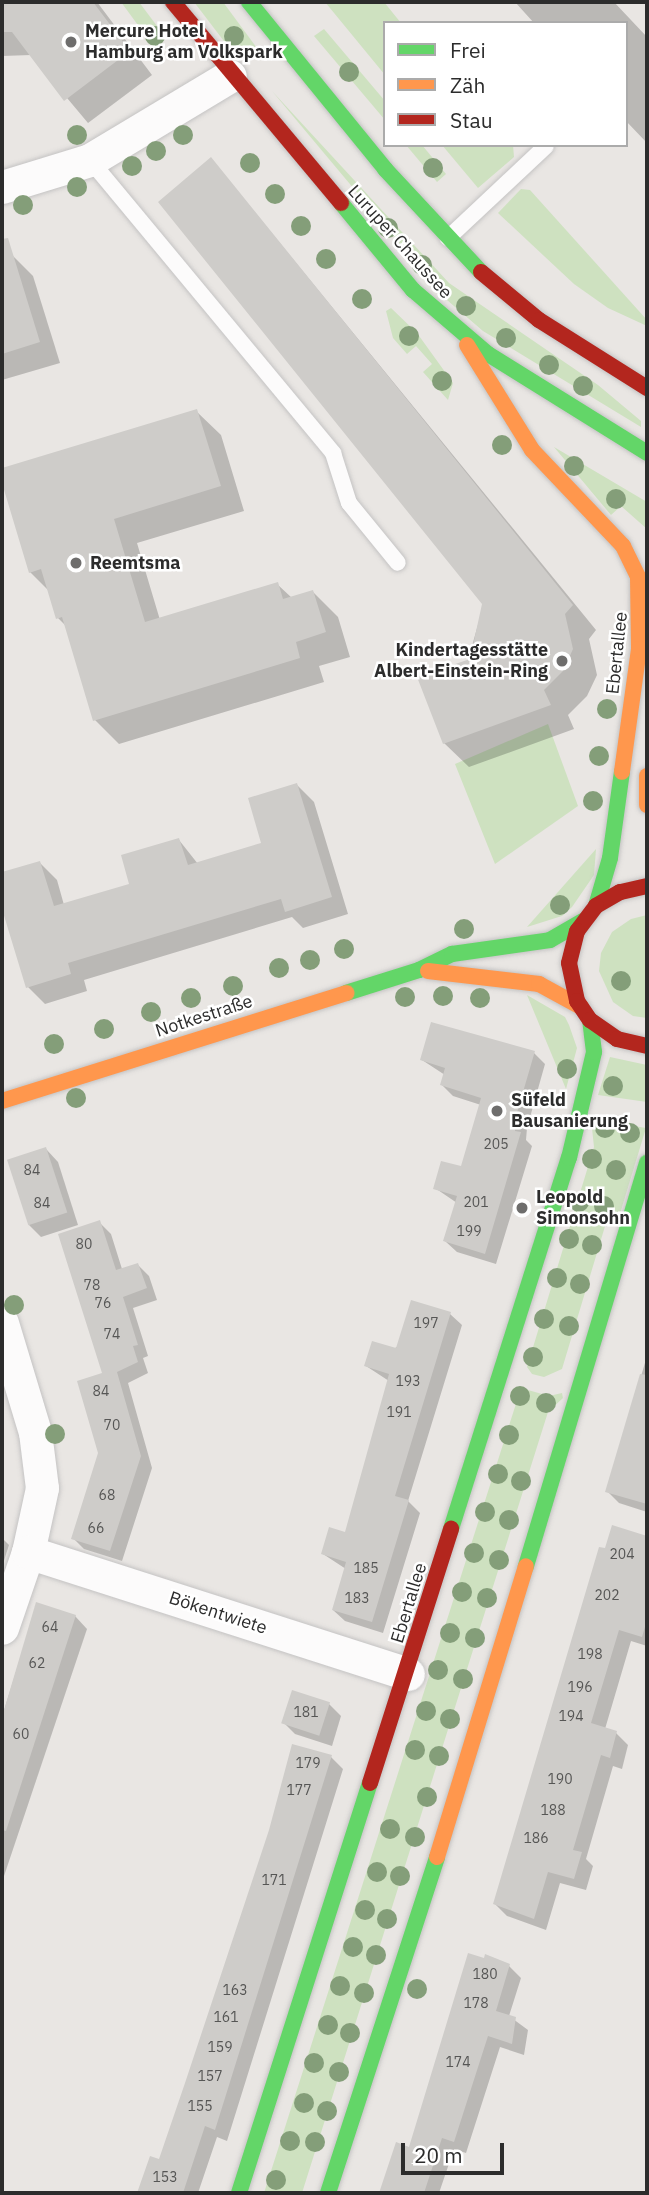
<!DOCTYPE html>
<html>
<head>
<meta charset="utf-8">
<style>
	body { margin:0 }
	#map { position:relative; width:649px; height:2195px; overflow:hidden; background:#e9e6e3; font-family:"IBM Plex Sans",sans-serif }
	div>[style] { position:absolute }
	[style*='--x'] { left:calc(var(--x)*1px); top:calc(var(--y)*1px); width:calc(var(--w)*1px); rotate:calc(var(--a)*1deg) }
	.green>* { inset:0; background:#cee1c0 }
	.shadow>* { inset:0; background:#0003 }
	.building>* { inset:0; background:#ceccc9; transform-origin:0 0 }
	.roads { filter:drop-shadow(0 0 2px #c4c3c3) drop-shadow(0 0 2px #c4c3c3) }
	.lane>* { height:16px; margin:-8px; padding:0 8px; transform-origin:8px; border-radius:8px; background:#fcfbfb }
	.street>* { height:33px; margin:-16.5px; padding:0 16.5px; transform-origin:16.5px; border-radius:16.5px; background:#fcfbfb }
	.fast>* { height:16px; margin:-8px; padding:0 8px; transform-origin:8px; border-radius:8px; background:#63d668 }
	.slow>* { height:16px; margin:-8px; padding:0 8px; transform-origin:8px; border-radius:8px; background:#ff974d }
	.jam>* { height:16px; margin:-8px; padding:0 8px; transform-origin:8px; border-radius:8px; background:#b3261e }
	.trees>* { width:20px; height:20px; margin:-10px; border-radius:50%; background:#849e79 }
	.dots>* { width:19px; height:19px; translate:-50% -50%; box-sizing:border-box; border:4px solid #fff; border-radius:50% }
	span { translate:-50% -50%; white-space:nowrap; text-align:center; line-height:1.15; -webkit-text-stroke:5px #fff; paint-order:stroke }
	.number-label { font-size:14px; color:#565655 }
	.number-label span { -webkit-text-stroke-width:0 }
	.poi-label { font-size:18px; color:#2c2c2c; font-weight:700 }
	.left { translate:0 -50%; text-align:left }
	.right { translate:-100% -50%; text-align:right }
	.street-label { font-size:18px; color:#2c2c2c }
	.frame { position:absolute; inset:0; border:4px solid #2c2c2c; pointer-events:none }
	.legend { position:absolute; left:383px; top:21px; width:245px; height:126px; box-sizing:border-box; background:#fff; border:2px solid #ababab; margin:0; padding:9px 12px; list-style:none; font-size:21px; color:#2c2c2c }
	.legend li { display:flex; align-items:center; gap:14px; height:35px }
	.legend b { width:35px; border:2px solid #ababab }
	.scale { position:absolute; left:401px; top:2143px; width:103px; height:32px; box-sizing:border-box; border:4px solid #2c2c2c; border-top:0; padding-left:9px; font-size:21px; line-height:24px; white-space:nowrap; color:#2c2c2c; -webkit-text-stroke:5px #fff; paint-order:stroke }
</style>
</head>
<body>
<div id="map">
	<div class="green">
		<i style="clip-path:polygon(121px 2px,139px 2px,166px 38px,154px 47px)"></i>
		<i style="clip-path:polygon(194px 2px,223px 2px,262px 55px,230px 49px)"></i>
		<i style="clip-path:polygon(325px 2px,384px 2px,401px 23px,385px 23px,385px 75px)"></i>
		<i style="clip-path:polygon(324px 29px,385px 101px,385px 120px,314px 36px)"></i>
		<i style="clip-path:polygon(272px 91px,449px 283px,598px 385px,641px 421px,641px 427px,483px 331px,447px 300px)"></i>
		<i style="clip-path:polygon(406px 145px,422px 145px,446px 174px,437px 182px)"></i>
		<i style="clip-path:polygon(442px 145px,513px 145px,514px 157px,478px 188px)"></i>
		<i style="clip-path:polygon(521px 189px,530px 190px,647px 320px,647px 326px,608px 308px,574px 284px,498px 213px)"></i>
		<i style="clip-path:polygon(391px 308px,417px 333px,453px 383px,448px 400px,423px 372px,432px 364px,416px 346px,407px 354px,393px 338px,386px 311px)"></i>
		<i style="clip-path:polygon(554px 447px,647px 502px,647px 529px,621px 506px,611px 515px)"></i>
		<i style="clip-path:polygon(548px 724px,578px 806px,495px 864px,455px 764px)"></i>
		<i style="clip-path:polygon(596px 849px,594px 875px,572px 907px,562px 916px,527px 927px)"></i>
		<i style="clip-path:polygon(647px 915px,647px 1018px,633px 1016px,613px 1002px,599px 971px,601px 953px,612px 932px,631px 919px)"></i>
		<i style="clip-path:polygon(527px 995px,565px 1017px,569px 1025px,577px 1048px,566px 1089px)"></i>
		<i style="clip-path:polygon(610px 1057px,647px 1065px,647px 1102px,598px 1095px)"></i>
		<i style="clip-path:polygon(591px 1119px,646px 1128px,619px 1217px,606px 1223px,562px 1369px,544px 1377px,532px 1374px,527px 1367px,594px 1147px)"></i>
		<i style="clip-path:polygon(521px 1388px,549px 1396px,562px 1393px,563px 1398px,548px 1412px,302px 2193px,264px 2193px)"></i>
	</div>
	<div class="shadow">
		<i style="clip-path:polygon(2px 2px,97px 2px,152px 75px,88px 123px,31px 55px,2px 56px)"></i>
		<i style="clip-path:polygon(515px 2px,614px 2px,647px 37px,647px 143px,626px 121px,626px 23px,534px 23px)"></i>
		<i style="clip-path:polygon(211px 159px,596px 630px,589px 639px,597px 675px,587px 696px,568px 715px,574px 729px,469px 767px,444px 743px,484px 604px)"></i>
		<i style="clip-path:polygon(13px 256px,33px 276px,60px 363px,2px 380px,2px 259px)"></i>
		<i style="clip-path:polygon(196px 411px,221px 435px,244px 511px,137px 543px,160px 620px,277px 584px,292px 598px,313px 592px,338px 617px,350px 657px,319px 666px,324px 682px,119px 744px,95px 720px,66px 626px,58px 618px,49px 591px,30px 572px,2px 469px)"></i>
		<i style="clip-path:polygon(297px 785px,314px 802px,348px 914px,303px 928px,292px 917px,84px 980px,87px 991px,45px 1004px,28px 987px,2px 903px,2px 874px,40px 863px,57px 880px,64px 905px,132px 885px,179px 840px,198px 864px,263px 844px)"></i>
		<i style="clip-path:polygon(534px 1053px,545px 1064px,527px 1128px,526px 1140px,532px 1146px,496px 1264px,457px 1252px,445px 1241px,457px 1203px,435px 1188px,462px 1169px,481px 1105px,453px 1096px,442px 1085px,445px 1075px,422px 1060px)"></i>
		<i style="clip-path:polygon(46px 1149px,58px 1162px,78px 1225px,41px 1237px,29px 1225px)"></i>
		<i style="clip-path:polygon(99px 1222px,111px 1234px,122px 1269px,138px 1265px,149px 1276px,157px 1300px,133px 1308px,148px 1356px,143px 1358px,148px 1373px,128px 1383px,152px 1468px,122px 1561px,84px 1549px,73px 1538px,100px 1453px,104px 1374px)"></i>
		<i style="clip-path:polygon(450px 1314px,462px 1325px,408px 1501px,420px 1513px,383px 1633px,345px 1621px,333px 1610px,346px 1569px,323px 1554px,346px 1534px,389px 1381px,366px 1366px)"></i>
		<i style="clip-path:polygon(647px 1356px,647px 1512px,619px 1503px,607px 1491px)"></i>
		<i style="clip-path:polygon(613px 1528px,647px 1538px,647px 1646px,631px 1641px,605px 1729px,616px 1733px,628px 1745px,622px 1769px,613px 1766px,586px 1859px,593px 1866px,586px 1890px,560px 1883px,546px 1930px,507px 1916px,495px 1904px)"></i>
		<i style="clip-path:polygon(2px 1538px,9px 1545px,2px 1567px)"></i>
		<i style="clip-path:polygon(37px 1604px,75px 1616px,87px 1629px,2px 1882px,2px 1717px)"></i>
		<i style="clip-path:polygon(329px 1704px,341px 1716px,332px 1746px,295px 1734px,283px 1722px)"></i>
		<i style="clip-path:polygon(331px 1757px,343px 1769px,227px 2141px,217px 2137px,198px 2193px,138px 2193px,151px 2158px,160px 2161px)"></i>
		<i style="clip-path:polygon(509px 1966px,521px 1978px,509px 2016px,528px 2030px,524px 2055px,500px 2047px,466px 2153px,454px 2149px,439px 2193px,381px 2193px,397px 2145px,410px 2149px)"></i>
	</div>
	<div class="building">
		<i style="clip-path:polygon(2px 2px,93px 2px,130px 51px,64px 101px,12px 32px,2px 32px)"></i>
		<i style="clip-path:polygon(211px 157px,573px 605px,565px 614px,573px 649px,563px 671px,544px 690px,551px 705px,443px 744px,417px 677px,470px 659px,482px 604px,158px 202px)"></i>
		<i style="clip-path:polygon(8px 238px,40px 342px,2px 354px,2px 239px)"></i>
		<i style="clip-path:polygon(197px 409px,221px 486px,114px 519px,145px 622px,278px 582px,283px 599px,313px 590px,326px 632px,296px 642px,300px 658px,93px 721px,62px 617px,56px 619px,41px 569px,29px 573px,2px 483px,2px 468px)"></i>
		<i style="clip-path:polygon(297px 783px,332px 897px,285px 912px,281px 899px,68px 963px,71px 974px,26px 988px,2px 909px,2px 872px,40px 861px,54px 906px,129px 884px,121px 855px,179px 838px,188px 865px,261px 843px,248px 798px)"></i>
		<i style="clip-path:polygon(431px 1022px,535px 1051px,516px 1116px,515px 1131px,521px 1132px,485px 1254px,443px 1241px,457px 1196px,433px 1189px,441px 1161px,461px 1166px,481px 1098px,440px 1085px,445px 1068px,420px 1060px)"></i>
		<i style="left:46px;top:1147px;width:69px;height:41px;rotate:72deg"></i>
		<i style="clip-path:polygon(100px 1220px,116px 1270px,138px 1263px,147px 1288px,123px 1297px,138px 1345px,133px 1346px,138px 1362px,117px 1372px,141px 1456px,110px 1551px,71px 1539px,98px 1453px,77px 1381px,102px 1373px,58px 1234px)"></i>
		<i style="clip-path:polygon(411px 1300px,451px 1312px,395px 1496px,409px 1500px,372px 1622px,332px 1610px,346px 1562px,321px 1554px,329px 1527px,345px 1532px,389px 1374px,364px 1366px,372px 1341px,396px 1348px)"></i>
		<i style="clip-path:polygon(640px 1374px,647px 1375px,647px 1504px,605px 1492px)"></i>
		<i style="clip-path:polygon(612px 1525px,647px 1536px,647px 1620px,642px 1637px,619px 1630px,591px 1723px,617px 1731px,610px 1758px,601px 1755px,573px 1850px,582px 1852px,574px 1879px,548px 1872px,534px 1919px,493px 1904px,599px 1547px,605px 1548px)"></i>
		<i style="clip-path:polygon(36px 1602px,76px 1615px,6px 1831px,2px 1830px,2px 1717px)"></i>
		<i style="left:292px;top:1690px;width:40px;height:35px;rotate:18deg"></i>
		<i style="clip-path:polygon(292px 1744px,332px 1755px,215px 2130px,205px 2126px,183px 2193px,137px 2193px,150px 2156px,159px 2159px,185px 2083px,269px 1830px)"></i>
		<i style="clip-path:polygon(468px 1953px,484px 1958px,485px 1954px,510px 1964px,496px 2011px,516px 2017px,512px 2044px,488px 2036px,454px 2142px,442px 2138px,424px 2193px,379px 2193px,396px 2142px,409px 2147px)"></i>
	</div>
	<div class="roads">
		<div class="lane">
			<i style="--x:90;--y:160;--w:381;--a:50.3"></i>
			<i style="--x:333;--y:453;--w:52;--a:72.3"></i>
			<i style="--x:349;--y:503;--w:77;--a:50.8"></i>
			<i style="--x:448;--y:238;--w:134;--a:-43.2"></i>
		</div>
		<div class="street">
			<i style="--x:2;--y:187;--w:92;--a:-17.1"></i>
			<i style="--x:90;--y:160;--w:163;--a:-31"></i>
			<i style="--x:2;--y:1323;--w:114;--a:73.2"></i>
			<i style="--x:35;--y:1432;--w:56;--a:82.9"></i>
			<i style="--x:42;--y:1488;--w:66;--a:102.3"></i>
			<i style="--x:28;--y:1552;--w:80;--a:108.9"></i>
			<i style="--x:28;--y:1552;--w:399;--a:17.8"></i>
		</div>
		<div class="fast">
			<i style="--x:249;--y:2;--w:215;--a:50.8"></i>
			<i style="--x:385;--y:169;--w:141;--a:47"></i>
			<i style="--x:341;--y:203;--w:113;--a:50.4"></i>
			<i style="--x:413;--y:290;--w:99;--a:40.5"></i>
			<i style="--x:488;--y:354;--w:187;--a:31.9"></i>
			<i style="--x:596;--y:906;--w:50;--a:-73.7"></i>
			<i style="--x:610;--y:858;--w:87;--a:-82.1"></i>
			<i style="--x:346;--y:993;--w:77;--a:-17.5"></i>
			<i style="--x:419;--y:970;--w:37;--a:-26"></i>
			<i style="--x:452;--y:954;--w:99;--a:-8.1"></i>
			<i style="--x:550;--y:940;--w:38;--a:-30"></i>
			<i style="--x:451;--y:1529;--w:389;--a:-72.4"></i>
			<i style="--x:569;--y:1158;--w:109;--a:-76.7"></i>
			<i style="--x:594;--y:1052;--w:32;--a:-97"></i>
			<i style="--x:526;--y:1566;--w:421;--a:-73.3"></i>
			<i style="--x:239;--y:2193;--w:430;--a:-72.3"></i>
			<i style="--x:328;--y:2193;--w:353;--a:-72"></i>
		</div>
		<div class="slow">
			<i style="--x:467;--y:345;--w:123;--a:58.2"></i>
			<i style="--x:532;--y:450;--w:132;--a:46.5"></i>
			<i style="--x:623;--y:546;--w:34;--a:64"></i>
			<i style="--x:638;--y:577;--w:72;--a:89.2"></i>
			<i style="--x:639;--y:649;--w:124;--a:97.9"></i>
			<i style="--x:647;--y:776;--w:29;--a:90"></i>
			<i style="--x:428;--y:971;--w:112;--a:6.7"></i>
			<i style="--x:539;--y:984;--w:48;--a:28.7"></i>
			<i style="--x:2;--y:1101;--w:361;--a:-17.4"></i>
			<i style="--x:437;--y:1857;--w:304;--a:-73"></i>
		</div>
		<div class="jam">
			<i style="--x:173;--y:2;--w:262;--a:50.1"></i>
			<i style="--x:481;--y:272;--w:75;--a:39.6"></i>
			<i style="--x:539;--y:320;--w:128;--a:32.2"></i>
			<i style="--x:647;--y:886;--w:28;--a:167"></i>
			<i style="--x:620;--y:892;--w:28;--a:150"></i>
			<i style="--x:596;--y:906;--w:31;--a:127"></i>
			<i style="--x:577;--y:931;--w:33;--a:104"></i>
			<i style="--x:569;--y:963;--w:39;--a:78"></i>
			<i style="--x:577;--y:1001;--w:23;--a:56"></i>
			<i style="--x:590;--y:1020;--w:33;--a:35"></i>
			<i style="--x:617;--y:1039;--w:31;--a:13"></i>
			<i style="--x:370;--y:1783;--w:267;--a:-72.3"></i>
		</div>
	</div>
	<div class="trees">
		<i style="left:155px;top:36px"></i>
		<i style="left:234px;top:36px"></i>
		<i style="left:349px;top:72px"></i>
		<i style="left:77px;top:135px"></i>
		<i style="left:183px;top:135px"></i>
		<i style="left:156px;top:151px"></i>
		<i style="left:250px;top:163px"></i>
		<i style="left:132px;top:166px"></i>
		<i style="left:433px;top:168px"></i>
		<i style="left:77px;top:187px"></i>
		<i style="left:275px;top:194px"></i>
		<i style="left:23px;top:205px"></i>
		<i style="left:301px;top:226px"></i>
		<i style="left:388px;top:228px"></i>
		<i style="left:326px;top:259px"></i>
		<i style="left:422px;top:265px"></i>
		<i style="left:362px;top:299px"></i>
		<i style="left:466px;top:306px"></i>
		<i style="left:409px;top:336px"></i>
		<i style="left:506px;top:338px"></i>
		<i style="left:549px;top:365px"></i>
		<i style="left:442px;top:381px"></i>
		<i style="left:583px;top:386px"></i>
		<i style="left:502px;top:445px"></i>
		<i style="left:574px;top:466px"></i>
		<i style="left:616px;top:499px"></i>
		<i style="left:607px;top:709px"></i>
		<i style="left:599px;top:756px"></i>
		<i style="left:593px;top:801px"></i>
		<i style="left:560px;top:905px"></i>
		<i style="left:464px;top:929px"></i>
		<i style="left:344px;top:949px"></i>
		<i style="left:310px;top:960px"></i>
		<i style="left:279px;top:968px"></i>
		<i style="left:621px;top:981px"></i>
		<i style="left:233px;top:986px"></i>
		<i style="left:443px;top:996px"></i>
		<i style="left:405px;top:997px"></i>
		<i style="left:191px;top:998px"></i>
		<i style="left:480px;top:998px"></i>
		<i style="left:151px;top:1012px"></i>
		<i style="left:104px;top:1029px"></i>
		<i style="left:54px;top:1044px"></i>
		<i style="left:567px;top:1069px"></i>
		<i style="left:613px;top:1086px"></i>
		<i style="left:76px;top:1098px"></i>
		<i style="left:605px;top:1128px"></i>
		<i style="left:630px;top:1133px"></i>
		<i style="left:592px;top:1159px"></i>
		<i style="left:616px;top:1170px"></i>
		<i style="left:579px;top:1202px"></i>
		<i style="left:604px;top:1206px"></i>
		<i style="left:569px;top:1239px"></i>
		<i style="left:592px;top:1245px"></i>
		<i style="left:557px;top:1278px"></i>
		<i style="left:580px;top:1284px"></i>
		<i style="left:14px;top:1305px"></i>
		<i style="left:544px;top:1319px"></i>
		<i style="left:569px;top:1326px"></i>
		<i style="left:533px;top:1357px"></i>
		<i style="left:520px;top:1396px"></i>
		<i style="left:546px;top:1403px"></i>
		<i style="left:55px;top:1434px"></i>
		<i style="left:509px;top:1435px"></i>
		<i style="left:498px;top:1474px"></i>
		<i style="left:521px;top:1481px"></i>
		<i style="left:485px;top:1512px"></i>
		<i style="left:509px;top:1520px"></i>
		<i style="left:474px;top:1553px"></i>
		<i style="left:499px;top:1560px"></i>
		<i style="left:462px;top:1592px"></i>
		<i style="left:487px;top:1598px"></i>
		<i style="left:450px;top:1633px"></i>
		<i style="left:475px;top:1638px"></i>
		<i style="left:438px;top:1670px"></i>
		<i style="left:463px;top:1679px"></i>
		<i style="left:426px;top:1711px"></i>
		<i style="left:450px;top:1719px"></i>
		<i style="left:415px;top:1750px"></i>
		<i style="left:439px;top:1756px"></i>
		<i style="left:427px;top:1797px"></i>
		<i style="left:390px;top:1829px"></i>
		<i style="left:415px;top:1837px"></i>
		<i style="left:377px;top:1872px"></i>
		<i style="left:400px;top:1876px"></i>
		<i style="left:365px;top:1910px"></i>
		<i style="left:387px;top:1919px"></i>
		<i style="left:353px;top:1947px"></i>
		<i style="left:376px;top:1955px"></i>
		<i style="left:340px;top:1986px"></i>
		<i style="left:417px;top:1989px"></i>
		<i style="left:364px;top:1993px"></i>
		<i style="left:328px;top:2025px"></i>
		<i style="left:350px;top:2033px"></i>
		<i style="left:314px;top:2063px"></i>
		<i style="left:339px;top:2072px"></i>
		<i style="left:304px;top:2103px"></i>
		<i style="left:327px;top:2111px"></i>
		<i style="left:290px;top:2141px"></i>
		<i style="left:315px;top:2142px"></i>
		<i style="left:276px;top:2180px"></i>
	</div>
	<div class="dots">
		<i style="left:71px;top:42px;background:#6e6d6c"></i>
		<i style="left:76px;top:563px;background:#6e6d6c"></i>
		<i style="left:562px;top:661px;background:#6e6d6c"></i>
		<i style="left:497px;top:1111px;background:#6e6d6c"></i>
		<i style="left:522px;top:1208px;background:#6e6d6c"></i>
	</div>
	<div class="number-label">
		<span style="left:496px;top:1144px">205</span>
		<span style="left:32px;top:1170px">84</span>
		<span style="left:476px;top:1202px">201</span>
		<span style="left:42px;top:1203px">84</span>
		<span style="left:469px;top:1231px">199</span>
		<span style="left:84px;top:1244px">80</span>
		<span style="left:92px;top:1285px">78</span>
		<span style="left:103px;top:1303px">76</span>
		<span style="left:426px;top:1323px">197</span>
		<span style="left:112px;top:1334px">74</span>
		<span style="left:408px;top:1381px">193</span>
		<span style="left:101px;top:1391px">84</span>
		<span style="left:399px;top:1412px">191</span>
		<span style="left:112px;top:1425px">70</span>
		<span style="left:107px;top:1495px">68</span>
		<span style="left:96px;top:1528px">66</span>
		<span style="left:622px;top:1554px">204</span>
		<span style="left:366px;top:1568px">185</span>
		<span style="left:607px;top:1595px">202</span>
		<span style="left:357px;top:1598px">183</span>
		<span style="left:50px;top:1627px">64</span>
		<span style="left:590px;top:1654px">198</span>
		<span style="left:37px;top:1663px">62</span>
		<span style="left:580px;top:1687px">196</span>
		<span style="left:306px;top:1712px">181</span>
		<span style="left:571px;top:1716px">194</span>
		<span style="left:21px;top:1734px">60</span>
		<span style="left:308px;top:1763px">179</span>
		<span style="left:560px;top:1779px">190</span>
		<span style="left:299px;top:1790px">177</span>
		<span style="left:553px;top:1810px">188</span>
		<span style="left:536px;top:1838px">186</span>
		<span style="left:274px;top:1880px">171</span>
		<span style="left:485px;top:1974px">180</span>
		<span style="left:235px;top:1990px">163</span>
		<span style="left:476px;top:2003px">178</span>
		<span style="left:226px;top:2017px">161</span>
		<span style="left:220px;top:2047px">159</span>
		<span style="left:458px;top:2062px">174</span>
		<span style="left:210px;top:2076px">157</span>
		<span style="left:200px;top:2106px">155</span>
		<span style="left:165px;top:2177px">153</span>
	</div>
	<div class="poi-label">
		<span class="left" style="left:85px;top:42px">Mercure Hotel<br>Hamburg am Volkspark</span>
		<span class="left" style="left:90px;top:563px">Reemtsma</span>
		<span class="right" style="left:548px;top:661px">Kindertagesstätte<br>Albert-Einstein-Ring</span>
		<span class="left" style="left:511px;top:1111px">Süfeld<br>Bausanierung</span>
		<span class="left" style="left:536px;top:1208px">Leopold<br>Simonsohn</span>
	</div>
	<div class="street-label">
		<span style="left:400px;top:242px;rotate:48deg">Luruper Chaussee</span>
		<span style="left:617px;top:653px;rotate:-84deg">Ebertallee</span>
		<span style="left:204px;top:1016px;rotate:-18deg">Notkestraße</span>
		<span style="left:409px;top:1603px;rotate:-73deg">Ebertallee</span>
		<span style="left:218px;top:1613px;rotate:18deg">Bökentwiete</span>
	</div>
	<div class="frame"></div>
	<ul class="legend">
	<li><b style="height:9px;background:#63d668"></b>Frei</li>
	<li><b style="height:9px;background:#ff974d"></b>Zäh</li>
	<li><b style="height:9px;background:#b3261e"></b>Stau</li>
	</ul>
	<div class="scale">20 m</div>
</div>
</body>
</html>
